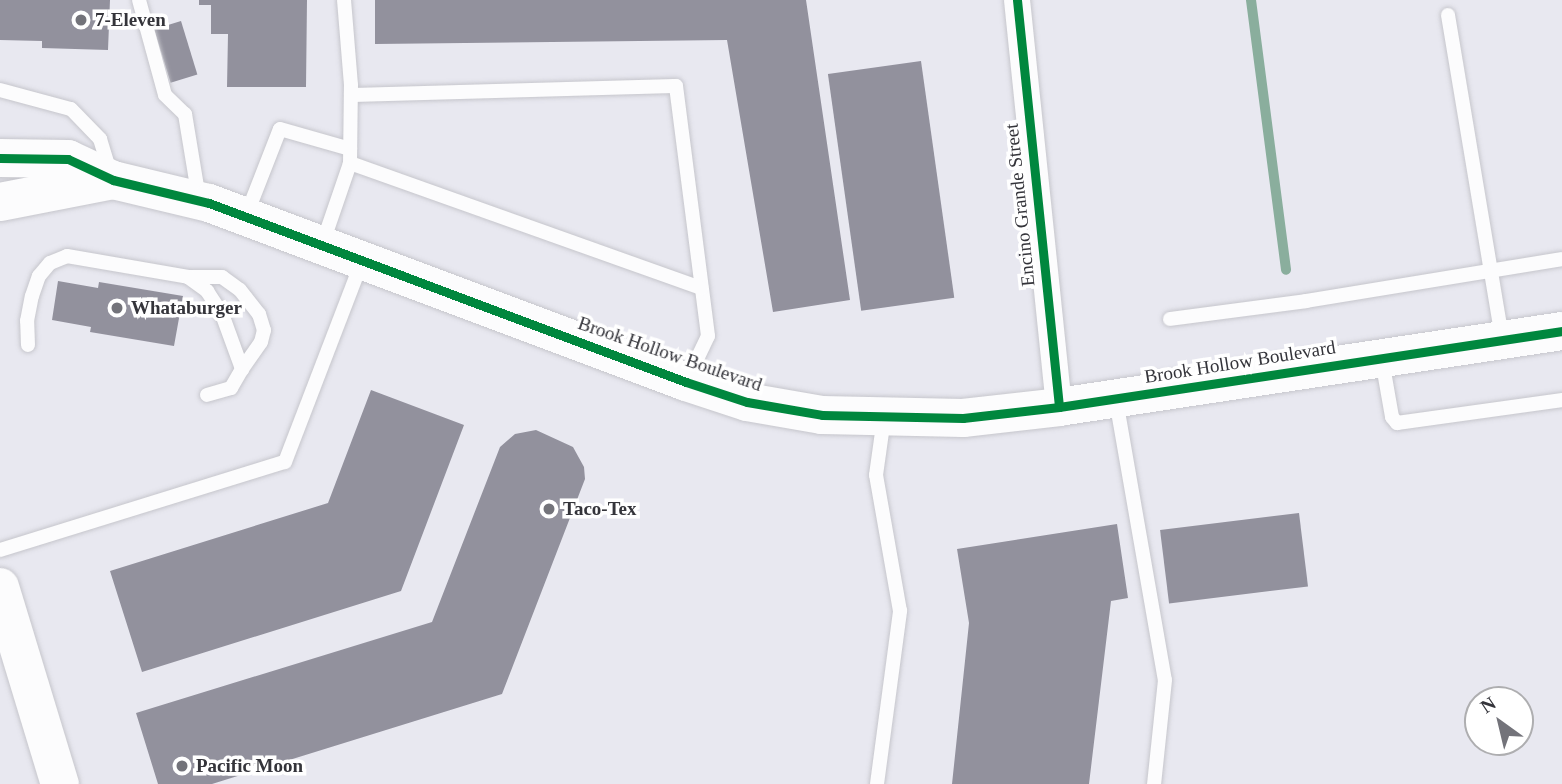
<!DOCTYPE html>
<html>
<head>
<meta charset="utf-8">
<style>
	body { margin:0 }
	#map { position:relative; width:1562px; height:784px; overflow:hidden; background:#e8e8f0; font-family:Georgia,serif }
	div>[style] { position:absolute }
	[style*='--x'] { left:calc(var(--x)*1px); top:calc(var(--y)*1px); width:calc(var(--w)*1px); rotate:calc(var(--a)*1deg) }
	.stream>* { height:10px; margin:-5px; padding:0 5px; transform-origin:5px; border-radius:5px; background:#8aae9d }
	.building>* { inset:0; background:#92919d; transform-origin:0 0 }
	.roads { filter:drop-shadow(0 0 2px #c6c6cc) drop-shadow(0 0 2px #c6c6cc) }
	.lane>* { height:14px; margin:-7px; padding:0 7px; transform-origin:7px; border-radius:7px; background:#fcfcfd }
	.street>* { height:26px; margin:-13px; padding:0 13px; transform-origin:13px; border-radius:13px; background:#fcfcfd }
	.secondary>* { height:38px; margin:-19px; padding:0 19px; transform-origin:19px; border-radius:19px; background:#fcfcfd }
	.cycleway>* { height:9px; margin:-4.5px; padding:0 4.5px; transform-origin:4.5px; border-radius:4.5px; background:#00873e }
	.dots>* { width:19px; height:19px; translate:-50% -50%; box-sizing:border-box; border:4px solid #fff; border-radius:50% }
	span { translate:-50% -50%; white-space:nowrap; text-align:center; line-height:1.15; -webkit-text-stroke:7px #fff; paint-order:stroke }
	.poi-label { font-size:19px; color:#34343a; font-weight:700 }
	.left { translate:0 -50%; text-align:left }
	.street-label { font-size:19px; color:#34343a }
	.north { position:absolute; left:1464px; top:686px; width:70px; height:70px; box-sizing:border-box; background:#fff; border:2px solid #aeaeb0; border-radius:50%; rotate:326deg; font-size:19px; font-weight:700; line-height:28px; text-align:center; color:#34343a }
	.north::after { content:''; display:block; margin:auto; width:24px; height:32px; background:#73737a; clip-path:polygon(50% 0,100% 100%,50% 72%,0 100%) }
</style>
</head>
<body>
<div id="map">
	<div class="stream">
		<i style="--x:1251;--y:0;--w:272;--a:82.6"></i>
	</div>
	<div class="building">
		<i style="clip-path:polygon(0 0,110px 0,108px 50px,42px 48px,42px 41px,0 40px)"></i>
		<i style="clip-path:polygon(199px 0,307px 0,306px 87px,227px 87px,228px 34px,211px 34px,211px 5px,199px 5px)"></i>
		<i style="clip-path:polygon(375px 0,806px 0,850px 300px,773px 312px,727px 40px,375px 44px)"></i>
		<i style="left:181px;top:21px;width:56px;height:28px;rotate:73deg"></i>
		<i style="left:921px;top:61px;width:239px;height:94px;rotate:82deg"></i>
		<i style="clip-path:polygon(58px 281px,98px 288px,99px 282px,183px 296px,174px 346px,90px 332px,91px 327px,52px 320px)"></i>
		<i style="clip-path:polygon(371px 390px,464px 425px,401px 591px,142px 672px,110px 571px,328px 503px)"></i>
		<i style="clip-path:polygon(536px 430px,573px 447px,584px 467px,585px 479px,502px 694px,212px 784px,158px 784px,136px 713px,432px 622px,500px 447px,515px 434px)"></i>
		<i style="left:1299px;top:513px;width:74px;height:140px;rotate:83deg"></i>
		<i style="clip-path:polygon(1117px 524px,1128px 598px,1111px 601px,1089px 784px,952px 784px,969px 623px,957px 549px)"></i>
	</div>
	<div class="roads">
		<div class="lane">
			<i style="--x:139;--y:0;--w:98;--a:74.7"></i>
			<i style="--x:165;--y:95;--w:28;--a:44"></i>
			<i style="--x:185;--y:114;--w:86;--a:80.6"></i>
			<i style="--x:1448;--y:15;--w:328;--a:80.5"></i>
			<i style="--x:0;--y:90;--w:73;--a:15"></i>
			<i style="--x:71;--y:109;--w:42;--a:46"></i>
			<i style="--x:100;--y:139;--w:34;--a:73"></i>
			<i style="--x:351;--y:95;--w:325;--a:-1.6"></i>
			<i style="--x:676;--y:86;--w:252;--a:82.7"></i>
			<i style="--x:708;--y:336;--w:49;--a:115.5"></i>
			<i style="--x:350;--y:163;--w:373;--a:19.6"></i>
			<i style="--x:246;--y:216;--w:93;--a:-68.7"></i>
			<i style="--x:280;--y:129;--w:73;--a:15.9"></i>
			<i style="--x:322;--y:245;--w:87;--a:-71.1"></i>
			<i style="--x:350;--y:163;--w:78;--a:-89.3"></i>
			<i style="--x:351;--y:85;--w:85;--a:-94.7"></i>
			<i style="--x:188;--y:277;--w:34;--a:0"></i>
			<i style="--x:222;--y:277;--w:22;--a:36"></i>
			<i style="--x:240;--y:290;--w:31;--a:52"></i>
			<i style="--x:259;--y:314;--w:17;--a:73"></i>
			<i style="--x:264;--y:330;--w:12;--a:104"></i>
			<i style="--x:261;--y:342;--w:33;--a:125"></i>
			<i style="--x:1170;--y:319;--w:137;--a:-7.5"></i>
			<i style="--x:1306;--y:301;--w:259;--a:-9.3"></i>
			<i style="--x:28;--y:345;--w:24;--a:-92"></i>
			<i style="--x:27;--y:321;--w:25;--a:-79"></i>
			<i style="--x:32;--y:296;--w:21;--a:-71"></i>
			<i style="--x:39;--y:276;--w:17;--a:-50"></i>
			<i style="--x:50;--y:263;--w:18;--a:-22"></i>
			<i style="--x:67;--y:256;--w:123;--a:9.8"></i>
			<i style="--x:188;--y:277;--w:24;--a:36"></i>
			<i style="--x:207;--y:291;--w:27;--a:57"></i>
			<i style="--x:222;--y:314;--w:59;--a:70"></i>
			<i style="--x:242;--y:369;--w:22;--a:120"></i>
			<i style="--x:231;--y:388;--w:25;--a:164"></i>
			<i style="--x:1382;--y:360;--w:58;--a:80"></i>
			<i style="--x:1392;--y:417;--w:8;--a:50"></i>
			<i style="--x:1397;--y:423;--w:167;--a:-7.9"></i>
			<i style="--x:1116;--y:400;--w:284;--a:80.1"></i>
			<i style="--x:1165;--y:680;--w:105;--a:96"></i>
			<i style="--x:0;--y:550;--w:298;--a:-17.2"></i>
			<i style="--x:285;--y:462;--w:215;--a:-69"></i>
			<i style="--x:877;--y:784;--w:175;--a:-82.4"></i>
			<i style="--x:900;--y:611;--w:138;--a:-100"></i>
			<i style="--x:876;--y:475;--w:58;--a:-82"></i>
		</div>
		<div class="street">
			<i style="--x:1017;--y:0;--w:409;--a:84.1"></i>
		</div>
		<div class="secondary">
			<i style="--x:0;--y:158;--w:68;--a:0.8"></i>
			<i style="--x:68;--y:159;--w:50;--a:25"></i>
			<i style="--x:113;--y:180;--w:99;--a:13.5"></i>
			<i style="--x:209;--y:203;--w:509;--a:20.57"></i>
			<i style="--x:686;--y:382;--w:64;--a:18.2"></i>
			<i style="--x:747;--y:402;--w:76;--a:9.8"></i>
			<i style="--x:822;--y:415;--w:141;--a:1.2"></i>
			<i style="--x:963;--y:418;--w:97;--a:-6.5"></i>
			<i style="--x:1059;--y:407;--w:509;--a:-8.59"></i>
			<i style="--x:0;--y:202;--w:115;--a:-11"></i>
			<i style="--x:0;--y:587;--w:206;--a:73.1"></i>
		</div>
	</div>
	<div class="cycleway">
		<i style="--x:1017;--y:0;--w:409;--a:84.1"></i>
		<i style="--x:0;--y:158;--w:68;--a:0.8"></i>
		<i style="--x:68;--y:159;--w:50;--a:25"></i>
		<i style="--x:113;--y:180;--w:99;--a:13.5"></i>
		<i style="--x:209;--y:203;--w:509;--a:20.57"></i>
		<i style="--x:686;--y:382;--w:64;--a:18.2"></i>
		<i style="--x:747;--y:402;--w:76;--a:9.8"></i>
		<i style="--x:822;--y:415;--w:141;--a:1.2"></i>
		<i style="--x:963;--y:418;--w:97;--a:-6.5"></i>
		<i style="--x:1059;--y:407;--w:509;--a:-8.59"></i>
	</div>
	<div class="dots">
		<i style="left:81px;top:20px;background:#73737a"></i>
		<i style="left:117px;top:308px;background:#73737a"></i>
		<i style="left:549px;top:509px;background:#73737a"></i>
		<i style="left:182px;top:766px;background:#73737a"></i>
	</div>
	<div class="poi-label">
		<span class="left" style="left:95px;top:20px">7-Eleven</span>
		<span class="left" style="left:131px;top:308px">Whataburger</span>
		<span class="left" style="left:563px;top:509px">Taco-Tex</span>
		<span class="left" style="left:196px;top:766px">Pacific Moon</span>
	</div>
	<div class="street-label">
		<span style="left:1020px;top:205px;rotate:-96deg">Encino Grande Street</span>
		<span style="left:670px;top:354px;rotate:19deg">Brook Hollow Boulevard</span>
		<span style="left:1240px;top:362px;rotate:-9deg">Brook Hollow Boulevard</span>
	</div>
	<div class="north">N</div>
</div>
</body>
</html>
